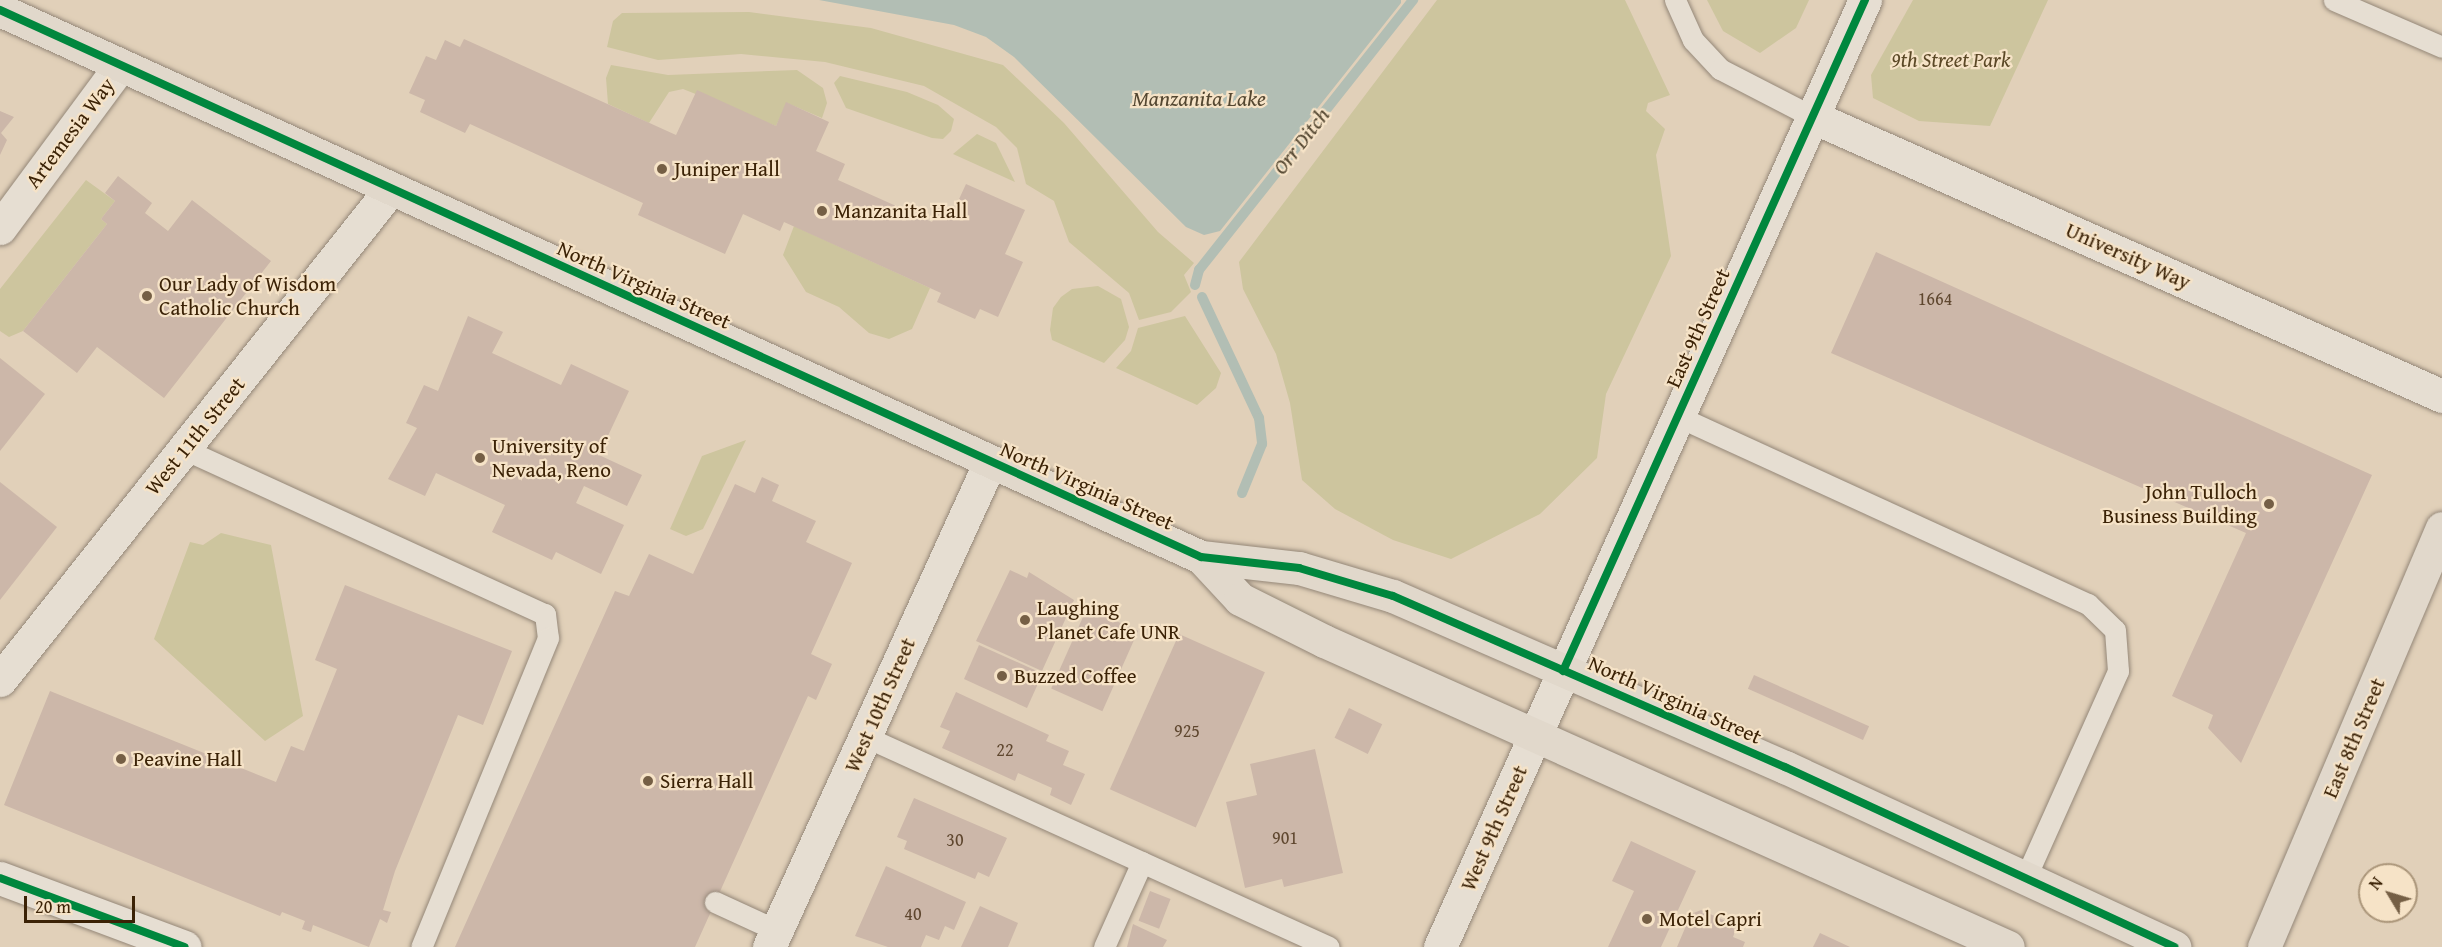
<!DOCTYPE html>
<html>
<head>
<meta charset="utf-8">
<style>
	body { margin:0 }
	#map { position:relative; width:2442px; height:947px; overflow:hidden; background:#e1d0b9; font-family:"Gentium Book Plus",serif }
	div>[style] { position:absolute }
	[style*='--x'] { left:calc(var(--x)*1px); top:calc(var(--y)*1px); width:calc(var(--w)*1px); rotate:calc(var(--a)*1deg) }
	.green>* { inset:0; background:#cdc59e }
	.water>* { inset:0; background:#b2beb4 }
	.stream>* { height:10px; margin:-5px; padding:0 5px; transform-origin:5px; border-radius:5px; background:#b2beb4 }
	.building>* { inset:0; background:#ccb7a9; transform-origin:0 0 }
	.roads { filter:drop-shadow(0 0 2px #948778) drop-shadow(0 0 2px #948778) }
	.service>* { height:21px; margin:-10.5px; padding:0 10.5px; transform-origin:10.5px; border-radius:10.5px; background:#e6ded2 }
	.minor>* { height:33px; margin:-16.5px; padding:0 16.5px; transform-origin:16.5px; border-radius:16.5px; background:#e6ded2 }
	.tertiary>* { height:33px; margin:-16.5px; padding:0 16.5px; transform-origin:16.5px; border-radius:16.5px; background:#e6ded2 }
	.secondary>* { height:33px; margin:-16.5px; padding:0 16.5px; transform-origin:16.5px; border-radius:16.5px; background:#e6ded2 }
	.primary>* { height:33px; margin:-16.5px; padding:0 16.5px; transform-origin:16.5px; border-radius:16.5px; background:#e1d8cb }
	.cycleway>* { height:8px; margin:-4px; padding:0 4px; transform-origin:4px; border-radius:4px; background:#00873e }
	.dots>* { width:16px; height:16px; translate:-50% -50%; box-sizing:border-box; border:3px solid #f6e3c7; border-radius:50% }
	span { translate:-50% -50%; white-space:nowrap; text-align:center; line-height:1.15; -webkit-text-stroke:4.5px #f6e3c7; paint-order:stroke }
	.number-label { font-size:18px; color:#5f472f }
	.number-label span { -webkit-text-stroke-width:0 }
	.park-label { font-size:21px; color:#5b4826; font-style:italic }
	.street-label { font-size:21px; color:#3b2206 }
	.poi-label { font-size:21px; color:#3b2206 }
	.left { translate:0 -50%; text-align:left }
	.right { translate:-100% -50%; text-align:right }
	.water-label { font-size:22px; color:#544731; font-style:italic }
	.north { position:absolute; left:2358px; top:863px; width:60px; height:60px; box-sizing:border-box; background:#f6e3c7; border:2px solid #ab967a; border-radius:50%; rotate:308deg; font-size:16px; font-weight:700; line-height:24px; text-align:center; color:#3b2206 }
	.north::after { content:''; display:block; margin:auto; width:21px; height:27px; background:#755f45; clip-path:polygon(50% 0,100% 100%,50% 72%,0 100%) }
	.scale { position:absolute; left:24px; top:896px; width:111px; height:27px; box-sizing:border-box; border:3px solid #3b2206; border-top:0; padding-left:8px; font-size:18px; line-height:21px; white-space:nowrap; color:#3b2206; -webkit-text-stroke:4px #f6e3c7; paint-order:stroke }
</style>
</head>
<body>
<div id="map">
	<div class="green">
		<i style="clip-path:polygon(1437px 0,1625px 0,1670px 95px,1648px 103px,1646px 111px,1665px 129px,1656px 155px,1671px 256px,1606px 394px,1597px 458px,1540px 514px,1451px 559px,1393px 540px,1335px 509px,1302px 480px,1290px 403px,1276px 354px,1243px 289px,1239px 262px)"></i>
		<i style="clip-path:polygon(1707px 0,1809px 0,1796px 28px,1760px 53px,1723px 31px)"></i>
		<i style="clip-path:polygon(1913px 0,2048px 0,1990px 126px,1919px 121px,1873px 98px,1871px 75px)"></i>
		<i style="clip-path:polygon(749px 12px,871px 28px,1003px 65px,1064px 123px,1158px 232px,1194px 263px,1184px 275px,1191px 292px,1171px 312px,1139px 320px,1129px 293px,1069px 242px,1054px 201px,1026px 184px,1017px 148px,996px 127px,924px 86px,825px 62px,741px 54px,658px 60px,607px 47px,613px 21px,622px 13px)"></i>
		<i style="clip-path:polygon(611px 65px,668px 75px,797px 70px,823px 88px,827px 103px,822px 118px,787px 103px,776px 126px,683px 89px,669px 92px,649px 123px,608px 104px,606px 78px)"></i>
		<i style="clip-path:polygon(840px 76px,907px 92px,938px 105px,954px 119px,951px 131px,943px 139px,932px 138px,846px 108px,834px 83px)"></i>
		<i style="clip-path:polygon(977px 134px,996px 143px,1015px 182px,953px 154px)"></i>
		<i style="clip-path:polygon(86px 180px,115px 201px,101px 219px,107px 224px,23px 331px,9px 337px,0 331px,0 289px)"></i>
		<i style="clip-path:polygon(794px 226px,930px 288px,912px 329px,889px 339px,869px 333px,839px 307px,806px 292px,783px 255px)"></i>
		<i style="clip-path:polygon(1098px 286px,1121px 299px,1129px 327px,1125px 340px,1104px 363px,1052px 340px,1050px 330px,1053px 308px,1061px 297px,1072px 289px)"></i>
		<i style="clip-path:polygon(1185px 316px,1221px 373px,1216px 388px,1197px 405px,1116px 368px,1131px 351px,1138px 328px)"></i>
		<i style="clip-path:polygon(746px 440px,703px 529px,686px 536px,670px 529px,702px 456px)"></i>
		<i style="clip-path:polygon(221px 533px,271px 545px,303px 716px,265px 741px,154px 639px,190px 542px,203px 545px)"></i>
	</div>
	<div class="water">
		<i style="clip-path:polygon(819px 0,1401px 0,1401px 3px,1220px 231px,1204px 235px,1186px 227px,1014px 57px,986px 37px,954px 25px)"></i>
	</div>
	<div class="stream">
		<i style="--x:1195;--y:285;--w:16;--a:-75"></i>
		<i style="--x:1199;--y:270;--w:345;--a:-51.6"></i>
		<i style="--x:1202;--y:297;--w:134;--a:64.8"></i>
		<i style="--x:1259;--y:418;--w:26;--a:83"></i>
		<i style="--x:1262;--y:444;--w:53;--a:112.2"></i>
	</div>
	<div class="building">
		<i style="clip-path:polygon(464px 39px,676px 135px,697px 90px,776px 126px,786px 102px,829px 122px,816px 151px,845px 164px,838px 180px,932px 222px,941px 204px,954px 210px,966px 184px,1025px 210px,1005px 254px,1023px 262px,998px 317px,980px 309px,975px 319px,937px 302px,941px 293px,784px 222px,780px 231px,743px 214px,725px 254px,638px 215px,643px 203px,470px 124px,465px 133px,420px 112px,425px 100px,409px 93px,426px 56px,436px 60px,445px 40px,460px 47px)"></i>
		<i style="clip-path:polygon(0 111px,14px 117px,1px 133px,7px 140px,0 155px)"></i>
		<i style="clip-path:polygon(118px 176px,152px 203px,145px 213px,168px 231px,192px 200px,271px 261px,164px 398px,97px 347px,77px 373px,23px 331px,107px 224px,101px 219px,115px 201px,105px 193px)"></i>
		<i style="clip-path:polygon(1876px 252px,2372px 475px,2241px 763px,2208px 728px,2213px 715px,2172px 696px,2246px 533px,1831px 353px)"></i>
		<i style="clip-path:polygon(468px 316px,503px 332px,492px 353px,561px 385px,571px 364px,629px 391px,599px 455px,642px 475px,627px 506px,584px 486px,576px 503px,624px 525px,601px 574px,556px 552px,552px 560px,492px 532px,505px 505px,436px 473px,425px 496px,388px 479px,417px 428px,406px 423px,424px 385px,438px 391px)"></i>
		<i style="clip-path:polygon(0 358px,45px 394px,0 451px)"></i>
		<i style="clip-path:polygon(762px 477px,779px 485px,772px 501px,816px 521px,806px 542px,852px 563px,811px 654px,832px 664px,816px 700px,808px 696px,695px 947px,455px 947px,615px 591px,629px 596px,649px 554px,693px 574px,735px 484px,755px 493px)"></i>
		<i style="clip-path:polygon(0 482px,57px 527px,0 600px)"></i>
		<i style="clip-path:polygon(1010px 570px,1027px 578px,1029px 572px,1074px 600px,1042px 671px,976px 641px)"></i>
		<i style="clip-path:polygon(345px 585px,512px 651px,483px 725px,458px 715px,395px 871px,383px 910px,391px 912px,387px 923px,380px 919px,369px 947px,313px 925px,311px 932px,302px 929px,305px 921px,282px 912px,280px 916px,4px 805px,50px 691px,276px 782px,291px 746px,304px 751px,337px 669px,315px 660px)"></i>
		<i style="left:1087px;top:608px;width:56px;height:88px;rotate:24deg"></i>
		<i style="left:1179px;top:634px;width:94px;height:170px;rotate:24deg"></i>
		<i style="clip-path:polygon(979px 645px,1037px 671px,1041px 677px,1027px 708px,964px 679px)"></i>
		<i style="left:1754px;top:675px;width:126px;height:15px;rotate:24deg"></i>
		<i style="clip-path:polygon(956px 692px,1049px 735px,1046px 741px,1069px 751px,1063px 765px,1085px 774px,1071px 805px,1050px 795px,1052px 788px,1018px 773px,1015px 781px,942px 748px,950px 731px,940px 727px)"></i>
		<i style="left:1349px;top:708px;width:37px;height:33px;rotate:26deg"></i>
		<i style="clip-path:polygon(1315px 749px,1343px 873px,1284px 887px,1282px 879px,1245px 888px,1226px 802px,1257px 795px,1250px 764px)"></i>
		<i style="clip-path:polygon(914px 798px,1007px 838px,989px 877px,978px 872px,975px 879px,904px 849px,907px 841px,897px 837px)"></i>
		<i style="clip-path:polygon(1631px 841px,1696px 871px,1661px 947px,1608px 947px,1634px 891px,1612px 881px)"></i>
		<i style="clip-path:polygon(886px 866px,966px 902px,954px 930px,945px 926px,939px 940px,926px 935px,921px 947px,888px 947px,855px 936px)"></i>
		<i style="left:1150px;top:891px;width:22px;height:32px;rotate:21deg"></i>
		<i style="clip-path:polygon(980px 906px,1018px 923px,1008px 947px,961px 947px)"></i>
		<i style="clip-path:polygon(1701px 910px,1737px 926px,1733px 937px,1745px 942px,1743px 947px,1677px 947px,1691px 914px)"></i>
		<i style="clip-path:polygon(1133px 924px,1167px 940px,1163px 947px,1127px 947px)"></i>
		<i style="clip-path:polygon(1820px 933px,1850px 947px,1813px 947px)"></i>
	</div>
	<div class="roads">
		<div class="service">
			<i style="--x:1675;--y:0;--w:44;--a:65.8"></i>
			<i style="--x:1693;--y:40;--w:40;--a:47"></i>
			<i style="--x:1720;--y:69;--w:105;--a:27.3"></i>
			<i style="--x:2334;--y:0;--w:118;--a:23.5"></i>
			<i style="--x:1677;--y:416;--w:452;--a:24.6"></i>
			<i style="--x:2088;--y:604;--w:37;--a:44"></i>
			<i style="--x:2115;--y:630;--w:41;--a:85.8"></i>
			<i style="--x:2118;--y:671;--w:228;--a:114.1"></i>
			<i style="--x:186;--y:450;--w:395;--a:24.6"></i>
			<i style="--x:545;--y:614;--w:24;--a:83"></i>
			<i style="--x:548;--y:638;--w:334;--a:112.3"></i>
			<i style="--x:866;--y:737;--w:508;--a:24.4"></i>
			<i style="--x:715;--y:902;--w:67;--a:24.7"></i>
			<i style="--x:1104;--y:947;--w:93;--a:-65.9"></i>
		</div>
		<div class="minor">
			<i style="--x:0;--y:228;--w:200;--a:-53.5"></i>
			<i style="--x:0;--y:680;--w:625;--a:-51.5"></i>
			<i style="--x:769;--y:947;--w:533;--a:-65.5"></i>
		</div>
		<div class="tertiary">
			<i style="--x:1813;--y:117;--w:688;--a:23.92"></i>
			<i style="--x:1440;--y:947;--w:1038;--a:-65.83"></i>
		</div>
		<div class="secondary">
			<i style="--x:0;--y:878;--w:197;--a:20.5"></i>
		</div>
		<div class="primary">
			<i style="--x:0;--y:10;--w:1320;--a:24.49"></i>
			<i style="--x:1201;--y:557;--w:99;--a:6.4"></i>
			<i style="--x:1299;--y:568;--w:98;--a:16.6"></i>
			<i style="--x:1393;--y:596;--w:428;--a:23.6"></i>
			<i style="--x:1785;--y:767;--w:429;--a:24.8"></i>
			<i style="--x:1201;--y:557;--w:57;--a:47.1"></i>
			<i style="--x:1240;--y:599;--w:94;--a:26.6"></i>
			<i style="--x:1324;--y:641;--w:749;--a:24.1"></i>
			<i style="--x:2264;--y:947;--w:455;--a:-67"></i>
		</div>
	</div>
	<div class="cycleway">
		<i style="--x:0;--y:10;--w:1320;--a:24.49"></i>
		<i style="--x:1201;--y:557;--w:99;--a:6.4"></i>
		<i style="--x:1299;--y:568;--w:98;--a:16.6"></i>
		<i style="--x:1393;--y:596;--w:428;--a:23.6"></i>
		<i style="--x:1785;--y:767;--w:429;--a:24.8"></i>
		<i style="--x:1563;--y:671;--w:736;--a:-65.77"></i>
		<i style="--x:0;--y:878;--w:197;--a:20.5"></i>
	</div>
	<div class="dots">
		<i style="left:662px;top:169px;background:#755f45"></i>
		<i style="left:822px;top:211px;background:#755f45"></i>
		<i style="left:147px;top:296px;background:#755f45"></i>
		<i style="left:480px;top:458px;background:#755f45"></i>
		<i style="left:2269px;top:504px;background:#755f45"></i>
		<i style="left:1025px;top:620px;background:#755f45"></i>
		<i style="left:1002px;top:676px;background:#755f45"></i>
		<i style="left:121px;top:759px;background:#755f45"></i>
		<i style="left:648px;top:781px;background:#755f45"></i>
		<i style="left:1647px;top:919px;background:#755f45"></i>
	</div>
	<div class="number-label">
		<span style="left:1935px;top:299px">1664</span>
		<span style="left:1187px;top:731px">925</span>
		<span style="left:1005px;top:750px">22</span>
		<span style="left:1285px;top:838px">901</span>
		<span style="left:955px;top:840px">30</span>
		<span style="left:913px;top:914px">40</span>
	</div>
	<div class="park-label">
		<span style="left:1951px;top:60px">9th Street Park</span>
	</div>
	<div class="street-label">
		<span style="left:70px;top:133px;rotate:-53deg">Artemesia Way</span>
		<span style="left:2128px;top:256px;rotate:24deg">University Way</span>
		<span style="left:644px;top:285px;rotate:24deg">North Virginia Street</span>
		<span style="left:1698px;top:328px;rotate:-66deg">East 9th Street</span>
		<span style="left:195px;top:436px;rotate:-51deg">West 11th Street</span>
		<span style="left:1087px;top:486px;rotate:24deg">North Virginia Street</span>
		<span style="left:1675px;top:700px;rotate:24deg">North Virginia Street</span>
		<span style="left:880px;top:705px;rotate:-66deg">West 10th Street</span>
		<span style="left:2354px;top:738px;rotate:-67deg">East 8th Street</span>
		<span style="left:1494px;top:828px;rotate:-66deg">West 9th Street</span>
	</div>
	<div class="poi-label">
		<span class="left" style="left:674px;top:169px">Juniper Hall</span>
		<span class="left" style="left:834px;top:211px">Manzanita Hall</span>
		<span class="left" style="left:159px;top:296px">Our Lady of Wisdom<br>Catholic Church</span>
		<span class="left" style="left:492px;top:458px">University of<br>Nevada, Reno</span>
		<span class="right" style="left:2257px;top:504px">John Tulloch<br>Business Building</span>
		<span class="left" style="left:1037px;top:620px">Laughing<br>Planet Cafe UNR</span>
		<span class="left" style="left:1014px;top:676px">Buzzed Coffee</span>
		<span class="left" style="left:133px;top:759px">Peavine Hall</span>
		<span class="left" style="left:660px;top:781px">Sierra Hall</span>
		<span class="left" style="left:1659px;top:919px">Motel Capri</span>
	</div>
	<div class="water-label">
		<span style="left:1199px;top:99px">Manzanita Lake</span>
		<span style="left:1301px;top:141px;rotate:-52deg">Orr Ditch</span>
	</div>
	<div class="north">N</div>
	<div class="scale">20 m</div>
</div>
</body>
</html>
